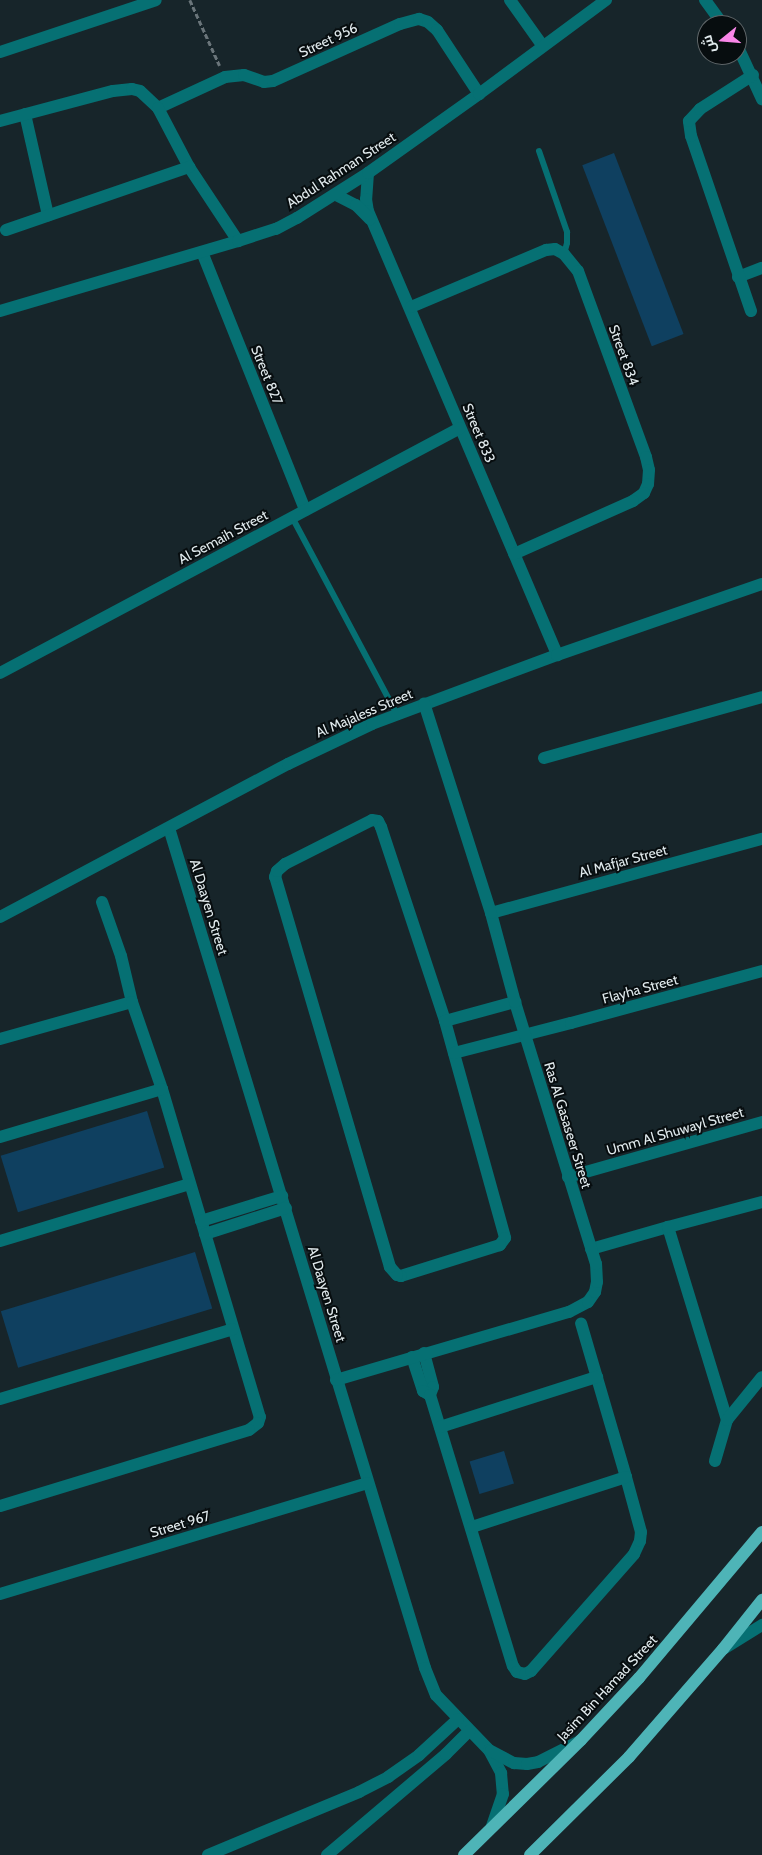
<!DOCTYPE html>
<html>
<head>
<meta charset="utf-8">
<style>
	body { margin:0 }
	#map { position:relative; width:762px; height:1855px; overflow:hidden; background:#17252a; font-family:Cabin,Cairo,sans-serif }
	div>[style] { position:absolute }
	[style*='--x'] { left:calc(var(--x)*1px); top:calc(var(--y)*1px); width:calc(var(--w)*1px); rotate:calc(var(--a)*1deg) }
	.building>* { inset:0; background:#0f4060; transform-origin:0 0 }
	.path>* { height:2.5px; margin-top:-1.25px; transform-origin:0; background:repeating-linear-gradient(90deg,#6a757a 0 5px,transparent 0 7.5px) }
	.lane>* { height:6px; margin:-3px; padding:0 3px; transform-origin:3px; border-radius:3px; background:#067073 }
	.street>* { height:12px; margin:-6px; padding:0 6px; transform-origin:6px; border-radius:6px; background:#067073 }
	.primary>* { height:12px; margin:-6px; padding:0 6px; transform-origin:6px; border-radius:6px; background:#4eb4b7 }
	span { translate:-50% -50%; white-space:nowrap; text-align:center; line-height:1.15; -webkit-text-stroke:4px #070d0f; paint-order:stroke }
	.street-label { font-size:14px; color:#e1eaed }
	.north { position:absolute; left:697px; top:15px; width:50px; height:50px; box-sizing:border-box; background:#070d0f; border:1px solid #5e6568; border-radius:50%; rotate:253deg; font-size:14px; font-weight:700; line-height:20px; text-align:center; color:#e1eaed }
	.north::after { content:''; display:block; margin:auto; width:18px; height:22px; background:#f987e8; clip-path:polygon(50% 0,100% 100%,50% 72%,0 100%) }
</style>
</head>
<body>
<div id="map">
	<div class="building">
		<i style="left:614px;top:153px;width:194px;height:34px;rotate:69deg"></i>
		<i style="left:147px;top:1111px;width:59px;height:153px;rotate:73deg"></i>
		<i style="left:195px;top:1252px;width:59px;height:203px;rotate:73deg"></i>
		<i style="left:504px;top:1451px;width:34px;height:36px;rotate:73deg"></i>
	</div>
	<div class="path">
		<i style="--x:190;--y:0;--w:72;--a:65.6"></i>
	</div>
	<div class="lane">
		<i style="--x:539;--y:151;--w:86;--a:70.9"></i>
		<i style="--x:567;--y:232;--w:11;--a:90"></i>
		<i style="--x:567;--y:243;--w:11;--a:105"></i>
		<i style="--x:292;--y:517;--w:222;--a:62"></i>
	</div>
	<div class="street">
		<i style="--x:510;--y:0;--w:55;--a:54.6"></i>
		<i style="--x:705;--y:0;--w:31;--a:54"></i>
		<i style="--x:737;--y:45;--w:60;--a:65.2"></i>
		<i style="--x:0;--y:52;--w:164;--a:-18.4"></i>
		<i style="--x:158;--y:108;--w:74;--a:-24.8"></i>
		<i style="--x:225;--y:77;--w:19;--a:-6"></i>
		<i style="--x:244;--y:75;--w:21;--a:19"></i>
		<i style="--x:264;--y:82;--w:9;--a:-6"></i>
		<i style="--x:273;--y:81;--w:139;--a:-24.2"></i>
		<i style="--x:400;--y:24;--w:20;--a:-15"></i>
		<i style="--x:419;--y:19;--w:9;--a:18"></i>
		<i style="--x:428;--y:22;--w:12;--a:42"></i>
		<i style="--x:437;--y:30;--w:77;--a:56.7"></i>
		<i style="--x:25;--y:114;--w:104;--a:77.2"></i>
		<i style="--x:0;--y:121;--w:117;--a:-14.9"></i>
		<i style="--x:113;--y:91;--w:19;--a:-6"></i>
		<i style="--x:132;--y:89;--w:8;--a:14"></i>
		<i style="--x:140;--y:91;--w:25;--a:43"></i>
		<i style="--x:158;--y:108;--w:67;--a:62.3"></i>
		<i style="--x:189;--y:167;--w:89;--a:56.5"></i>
		<i style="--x:368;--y:173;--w:26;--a:94"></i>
		<i style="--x:366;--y:199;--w:12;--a:81"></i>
		<i style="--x:368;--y:211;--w:483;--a:66.9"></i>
		<i style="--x:336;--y:195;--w:22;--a:27"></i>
		<i style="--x:356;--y:205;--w:20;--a:45"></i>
		<i style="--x:6;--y:230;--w:194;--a:-19"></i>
		<i style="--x:202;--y:252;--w:278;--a:68.2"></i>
		<i style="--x:738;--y:277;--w:26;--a:-21"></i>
		<i style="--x:411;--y:307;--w:147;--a:-22.9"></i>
		<i style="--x:546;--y:250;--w:9;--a:-6"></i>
		<i style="--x:555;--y:249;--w:10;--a:29"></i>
		<i style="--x:564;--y:254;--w:22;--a:51"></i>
		<i style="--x:578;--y:271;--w:198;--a:69.9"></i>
		<i style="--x:646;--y:457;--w:13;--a:77"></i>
		<i style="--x:649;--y:470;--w:14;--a:94"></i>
		<i style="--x:648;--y:484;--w:10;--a:114"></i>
		<i style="--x:644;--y:493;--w:14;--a:144"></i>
		<i style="--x:633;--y:501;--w:130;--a:156"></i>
		<i style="--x:0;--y:311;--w:248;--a:-16.4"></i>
		<i style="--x:238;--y:241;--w:40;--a:-18"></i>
		<i style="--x:276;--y:229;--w:24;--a:-28"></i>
		<i style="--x:297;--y:218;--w:84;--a:-32.4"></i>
		<i style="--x:368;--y:173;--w:136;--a:-35.4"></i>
		<i style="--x:479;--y:94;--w:158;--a:-36.5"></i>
		<i style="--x:751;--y:311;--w:185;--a:-108.9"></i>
		<i style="--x:691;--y:136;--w:15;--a:-98"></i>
		<i style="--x:689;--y:121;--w:16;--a:-47"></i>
		<i style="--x:700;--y:109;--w:63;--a:-32.7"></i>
		<i style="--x:0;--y:673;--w:521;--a:-28.04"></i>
		<i style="--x:544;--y:758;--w:226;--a:-15.6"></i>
		<i style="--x:372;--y:820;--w:6;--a:9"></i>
		<i style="--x:378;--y:821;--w:7;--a:63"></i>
		<i style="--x:381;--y:827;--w:204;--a:71.7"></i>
		<i style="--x:445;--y:1021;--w:225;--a:74.5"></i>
		<i style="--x:505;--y:1238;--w:9;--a:126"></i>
		<i style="--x:500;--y:1245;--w:104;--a:162.6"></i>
		<i style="--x:401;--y:1276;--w:4;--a:-166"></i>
		<i style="--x:397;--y:1275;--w:11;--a:-131"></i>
		<i style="--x:390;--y:1267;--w:407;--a:-106.4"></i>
		<i style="--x:275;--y:877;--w:6;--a:-72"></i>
		<i style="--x:277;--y:871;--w:11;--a:-41"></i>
		<i style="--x:285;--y:864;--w:97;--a:-26.8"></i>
		<i style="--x:169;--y:828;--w:878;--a:73.05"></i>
		<i style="--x:425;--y:1668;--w:29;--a:68"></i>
		<i style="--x:436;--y:1695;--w:76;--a:46.1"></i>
		<i style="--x:489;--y:1750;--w:26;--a:62"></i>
		<i style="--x:501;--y:1773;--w:21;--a:85"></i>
		<i style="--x:503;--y:1794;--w:34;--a:109"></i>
		<i style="--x:102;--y:902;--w:57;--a:70.6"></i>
		<i style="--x:121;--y:956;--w:47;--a:76.6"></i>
		<i style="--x:491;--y:913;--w:281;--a:-15.3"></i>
		<i style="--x:0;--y:917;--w:326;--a:-28"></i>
		<i style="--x:288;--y:764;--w:93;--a:-25.5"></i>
		<i style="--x:372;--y:724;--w:197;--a:-20.5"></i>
		<i style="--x:557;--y:655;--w:217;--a:-19.1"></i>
		<i style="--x:445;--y:1021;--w:73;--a:-15.2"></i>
		<i style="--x:0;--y:1039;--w:137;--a:-15.7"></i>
		<i style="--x:132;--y:1002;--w:92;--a:71"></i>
		<i style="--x:162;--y:1089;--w:342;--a:73.4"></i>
		<i style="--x:260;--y:1417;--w:6;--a:108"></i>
		<i style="--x:258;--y:1423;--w:11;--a:142"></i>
		<i style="--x:249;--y:1430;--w:260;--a:163"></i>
		<i style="--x:454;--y:1053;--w:121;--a:-14.4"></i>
		<i style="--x:571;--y:1023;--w:198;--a:-15.2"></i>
		<i style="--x:0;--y:1137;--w:169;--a:-16.5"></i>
		<i style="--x:568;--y:1177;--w:202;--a:-15.8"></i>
		<i style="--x:201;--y:1221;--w:85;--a:-17.2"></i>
		<i style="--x:205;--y:1234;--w:85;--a:-17.8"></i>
		<i style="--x:0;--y:1241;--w:198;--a:-16.7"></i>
		<i style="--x:591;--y:1249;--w:80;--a:-15.9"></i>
		<i style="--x:424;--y:1353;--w:35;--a:75"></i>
		<i style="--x:433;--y:1387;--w:9;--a:111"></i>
		<i style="--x:412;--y:1357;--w:36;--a:72"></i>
		<i style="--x:423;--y:1391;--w:8;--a:30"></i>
		<i style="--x:430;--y:1395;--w:283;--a:73"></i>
		<i style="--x:513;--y:1666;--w:7;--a:56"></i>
		<i style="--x:517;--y:1672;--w:8;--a:14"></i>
		<i style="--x:525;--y:1674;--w:7;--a:-27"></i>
		<i style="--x:531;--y:1671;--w:156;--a:-48.6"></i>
		<i style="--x:634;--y:1554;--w:14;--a:-65"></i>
		<i style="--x:640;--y:1541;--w:9;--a:-84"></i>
		<i style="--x:641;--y:1532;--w:57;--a:-105.3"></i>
		<i style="--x:626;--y:1477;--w:160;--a:-106.3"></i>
		<i style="--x:336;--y:1380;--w:243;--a:-16.3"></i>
		<i style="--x:569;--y:1312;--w:21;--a:-28"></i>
		<i style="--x:588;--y:1302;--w:12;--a:-55"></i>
		<i style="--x:595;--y:1292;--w:10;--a:-79"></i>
		<i style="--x:597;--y:1282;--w:18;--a:-93"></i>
		<i style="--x:596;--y:1264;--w:274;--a:-107.2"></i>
		<i style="--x:515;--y:1002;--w:92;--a:-105.1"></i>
		<i style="--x:491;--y:913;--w:220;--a:-107.7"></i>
		<i style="--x:0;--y:1399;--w:243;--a:-16.7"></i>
		<i style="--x:727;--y:1420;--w:202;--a:-107"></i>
		<i style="--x:668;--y:1227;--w:97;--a:-14.9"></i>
		<i style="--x:440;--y:1427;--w:165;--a:-17.7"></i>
		<i style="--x:715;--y:1461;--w:43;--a:-73.7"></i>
		<i style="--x:727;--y:1420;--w:55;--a:-50.9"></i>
		<i style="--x:472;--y:1527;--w:162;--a:-18"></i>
		<i style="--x:0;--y:1594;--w:384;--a:-16.8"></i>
		<i style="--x:725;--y:1648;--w:44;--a:-31.9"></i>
		<i style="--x:491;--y:1751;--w:26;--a:28"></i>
		<i style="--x:514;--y:1763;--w:13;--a:4"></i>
		<i style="--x:527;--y:1764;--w:11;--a:-10"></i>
		<i style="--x:538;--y:1762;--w:45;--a:-26.6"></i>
		<i style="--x:208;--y:1855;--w:164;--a:-22.6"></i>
		<i style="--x:359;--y:1792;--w:33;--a:-27"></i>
		<i style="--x:388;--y:1777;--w:38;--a:-35"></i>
		<i style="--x:419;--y:1755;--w:53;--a:-42.7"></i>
		<i style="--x:327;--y:1855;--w:156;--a:-40.3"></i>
		<i style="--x:446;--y:1754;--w:33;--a:-45"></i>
	</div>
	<div class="primary">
		<i style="--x:464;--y:1855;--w:164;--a:-44.5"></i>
		<i style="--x:581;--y:1740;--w:85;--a:-46.9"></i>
		<i style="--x:639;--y:1678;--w:191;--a:-49.9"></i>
		<i style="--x:530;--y:1855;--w:139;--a:-44.7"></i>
		<i style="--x:629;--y:1757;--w:143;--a:-49"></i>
		<i style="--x:723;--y:1649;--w:63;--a:-51.5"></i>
	</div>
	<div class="street-label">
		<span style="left:328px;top:40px;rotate:-25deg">Street 956</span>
		<span style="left:341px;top:170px;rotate:-33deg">Abdul Rahman Street</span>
		<span style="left:624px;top:355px;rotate:70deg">Street 834</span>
		<span style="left:267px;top:375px;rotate:68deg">Street 827</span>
		<span style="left:479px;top:433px;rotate:67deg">Street 833</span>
		<span style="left:223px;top:537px;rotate:-28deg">Al Semaih Street</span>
		<span style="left:364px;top:713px;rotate:-23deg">Al Majaless Street</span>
		<span style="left:623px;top:861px;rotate:-15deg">Al Mafjar Street</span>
		<span style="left:209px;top:907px;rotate:73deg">Al Daayen Street</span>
		<span style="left:640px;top:989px;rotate:-15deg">Flayha Street</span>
		<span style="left:568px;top:1125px;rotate:73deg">Ras Al Gasaseer Street</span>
		<span style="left:675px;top:1131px;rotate:-16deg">Umm Al Shuwayl Street</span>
		<span style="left:327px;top:1294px;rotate:73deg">Al Daayen Street</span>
		<span style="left:180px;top:1524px;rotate:-17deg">Street 967</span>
		<span style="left:607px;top:1688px;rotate:-47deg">Jasim Bin Hamad Street</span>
	</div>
	<div class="north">ش</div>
</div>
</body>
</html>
